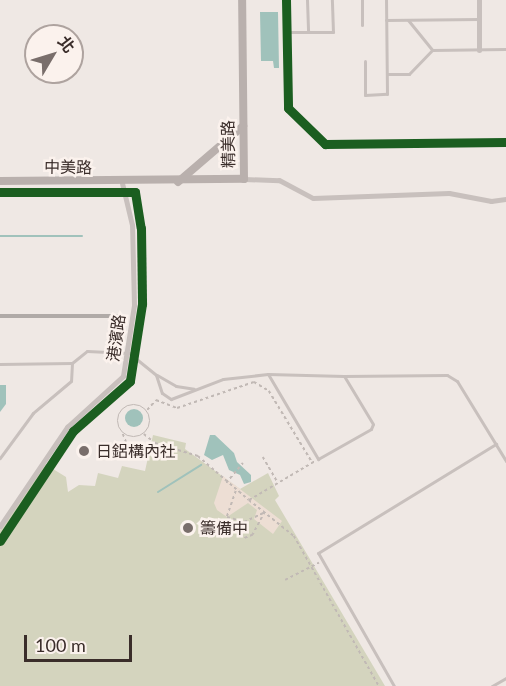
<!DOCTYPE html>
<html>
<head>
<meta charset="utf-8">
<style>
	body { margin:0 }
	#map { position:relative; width:506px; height:686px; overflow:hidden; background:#efe8e4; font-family:Lato,"Noto Sans TC",sans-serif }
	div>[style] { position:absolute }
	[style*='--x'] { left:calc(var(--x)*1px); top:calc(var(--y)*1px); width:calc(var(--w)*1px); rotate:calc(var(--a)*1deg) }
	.green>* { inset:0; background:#d4d4be }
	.plaza>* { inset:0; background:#edded4 }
	.water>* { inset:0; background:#a0c2bb }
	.round { border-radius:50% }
	.stream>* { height:2px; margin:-1px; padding:0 1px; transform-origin:1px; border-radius:1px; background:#a0c2bb }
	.path>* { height:1.5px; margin-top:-0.75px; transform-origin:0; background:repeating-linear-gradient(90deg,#c1b9b5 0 3px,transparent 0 6px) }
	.path>.ring { margin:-0.75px; padding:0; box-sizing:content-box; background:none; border:1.5px solid #c1b9b5; border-radius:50% }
	.service>* { height:3px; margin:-1.5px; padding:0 1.5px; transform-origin:1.5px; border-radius:1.5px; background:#c8c0bd }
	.minor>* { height:5px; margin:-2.5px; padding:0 2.5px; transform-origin:2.5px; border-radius:2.5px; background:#c8c0bd }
	.secondary>* { height:8px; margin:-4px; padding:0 4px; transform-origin:4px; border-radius:4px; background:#b9b0ad }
	.rail>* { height:4.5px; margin-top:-2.25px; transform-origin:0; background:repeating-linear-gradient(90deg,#fbf2ed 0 7px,#b0aaa7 0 14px); box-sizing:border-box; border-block:2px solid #b0aaa7 }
	.cycleway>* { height:9px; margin:-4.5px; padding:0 4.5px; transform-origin:4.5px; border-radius:4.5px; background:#1b5e20 }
	.dots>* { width:16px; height:16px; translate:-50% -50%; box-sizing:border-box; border:3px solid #fbf2ed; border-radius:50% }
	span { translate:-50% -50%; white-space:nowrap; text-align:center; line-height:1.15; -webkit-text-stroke:5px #fbf2ed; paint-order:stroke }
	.street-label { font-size:16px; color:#3a2d2a }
	.poi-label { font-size:16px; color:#3a2d2a }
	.left { translate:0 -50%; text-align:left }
	.north { position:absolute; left:24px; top:24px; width:60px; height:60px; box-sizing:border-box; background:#fbf2ed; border:2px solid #aea39f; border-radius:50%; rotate:52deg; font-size:16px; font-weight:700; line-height:24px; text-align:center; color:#3a2d2a }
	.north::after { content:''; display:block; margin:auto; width:21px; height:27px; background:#796e6b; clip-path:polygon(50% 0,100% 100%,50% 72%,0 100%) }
	.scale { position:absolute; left:24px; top:635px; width:108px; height:27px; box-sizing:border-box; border:3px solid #3a2d2a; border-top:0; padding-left:8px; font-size:18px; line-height:21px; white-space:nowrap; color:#3a2d2a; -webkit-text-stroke:4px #fbf2ed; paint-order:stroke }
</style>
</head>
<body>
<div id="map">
	<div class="green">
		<i style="clip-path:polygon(153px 435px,186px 443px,185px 449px,240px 489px,268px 473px,279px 496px,275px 500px,385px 686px,0 686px,0 530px,45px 464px,66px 477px,68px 492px,79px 485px,95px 486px,98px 473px,118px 478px,122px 466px,145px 471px)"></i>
	</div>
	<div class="plaza">
		<i style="clip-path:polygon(223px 476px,282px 521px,273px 534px,254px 519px,257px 510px,248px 503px,227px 517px,217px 510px,214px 503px)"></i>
	</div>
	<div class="water">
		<i style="clip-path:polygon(260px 12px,278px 12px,279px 68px,274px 68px,273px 61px,261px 61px)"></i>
		<i style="clip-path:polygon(0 385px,6px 385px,6px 404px,0 412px)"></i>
		<i class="round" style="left:125px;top:409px;width:18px;height:18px"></i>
		<i style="clip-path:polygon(210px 435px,215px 435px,234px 453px,237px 462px,251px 475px,251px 482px,244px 484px,240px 475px,229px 470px,223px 455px,212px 460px,204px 455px)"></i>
	</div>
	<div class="stream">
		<i style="--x:0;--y:236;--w:82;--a:0"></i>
		<i style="--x:158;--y:492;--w:51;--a:-32.1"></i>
	</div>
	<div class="path">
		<i style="--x:156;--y:400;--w:22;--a:21"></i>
		<i style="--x:177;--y:408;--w:81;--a:-18.7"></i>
		<i style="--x:254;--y:382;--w:17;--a:31"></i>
		<i style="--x:269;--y:391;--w:83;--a:58.8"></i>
		<i class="ring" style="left:118px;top:405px;width:30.5px;height:30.5px"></i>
		<i style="--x:147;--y:410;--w:13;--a:-48"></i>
		<i style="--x:123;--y:434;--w:11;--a:68"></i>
		<i style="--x:144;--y:434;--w:14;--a:39"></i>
		<i style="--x:155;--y:443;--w:45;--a:16.8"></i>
		<i style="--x:198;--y:456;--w:67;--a:40.8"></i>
		<i style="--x:249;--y:500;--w:77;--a:-30.6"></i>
		<i style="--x:263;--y:457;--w:28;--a:60"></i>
		<i style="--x:226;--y:483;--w:26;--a:-50"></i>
		<i style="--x:236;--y:491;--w:28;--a:109"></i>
		<i style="--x:227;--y:517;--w:18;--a:16"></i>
		<i style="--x:244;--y:522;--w:23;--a:-25"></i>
		<i style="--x:265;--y:512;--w:26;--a:118"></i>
		<i style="--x:253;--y:535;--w:11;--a:158"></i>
		<i style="--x:249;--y:500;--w:58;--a:38.7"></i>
		<i style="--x:294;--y:536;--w:172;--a:60.5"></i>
		<i style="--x:285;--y:580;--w:38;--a:-27"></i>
	</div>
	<div class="service">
		<i style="--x:307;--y:0;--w:32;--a:88"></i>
		<i style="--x:362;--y:0;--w:25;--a:90"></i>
		<i style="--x:386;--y:20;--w:93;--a:-0.6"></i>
		<i style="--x:408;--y:20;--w:38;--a:51"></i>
		<i style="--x:287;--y:32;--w:46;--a:0"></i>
		<i style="--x:333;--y:32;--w:32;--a:-92"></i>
		<i style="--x:365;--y:61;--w:34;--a:90"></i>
		<i style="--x:365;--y:95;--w:22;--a:-3"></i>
		<i style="--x:387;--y:94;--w:94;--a:-90.6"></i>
		<i style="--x:387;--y:74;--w:22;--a:0"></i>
		<i style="--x:409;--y:74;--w:33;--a:-46"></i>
		<i style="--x:432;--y:50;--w:74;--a:-0.8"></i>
		<i style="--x:72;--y:363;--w:19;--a:-39"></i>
		<i style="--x:87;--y:351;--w:42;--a:2.7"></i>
		<i style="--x:129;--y:353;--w:35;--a:39"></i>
		<i style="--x:156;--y:375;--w:19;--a:72"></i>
		<i style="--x:162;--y:393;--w:11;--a:34"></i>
		<i style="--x:171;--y:399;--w:56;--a:-21"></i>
		<i style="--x:223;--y:379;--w:45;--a:-6.3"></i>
		<i style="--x:268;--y:374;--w:99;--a:59.5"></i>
		<i style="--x:318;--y:459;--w:61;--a:-29.5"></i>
		<i style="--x:371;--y:429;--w:5;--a:-68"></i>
		<i style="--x:373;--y:424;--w:56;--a:-121.1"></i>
		<i style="--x:344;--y:376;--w:103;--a:-0.6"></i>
		<i style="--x:447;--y:375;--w:12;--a:31"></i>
		<i style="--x:457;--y:381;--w:94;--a:58.5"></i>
		<i style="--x:0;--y:364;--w:72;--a:-0.8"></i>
		<i style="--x:72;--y:363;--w:18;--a:93"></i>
		<i style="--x:71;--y:381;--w:50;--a:139.9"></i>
		<i style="--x:33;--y:413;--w:56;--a:126.3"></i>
		<i style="--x:268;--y:374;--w:76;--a:1.5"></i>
		<i style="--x:157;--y:375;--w:22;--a:30"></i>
		<i style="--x:176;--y:386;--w:18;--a:9"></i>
		<i style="--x:394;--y:686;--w:153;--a:-119.7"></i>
		<i style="--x:318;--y:553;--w:209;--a:-31.5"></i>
		<i style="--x:492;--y:686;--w:16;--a:-30"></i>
	</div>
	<div class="minor">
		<i style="--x:286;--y:0;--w:108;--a:88.9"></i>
		<i style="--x:288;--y:108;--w:52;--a:44.2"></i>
		<i style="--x:325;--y:144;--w:181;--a:-0.6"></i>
		<i style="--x:479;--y:0;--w:50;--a:90"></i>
		<i style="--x:244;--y:179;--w:35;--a:2"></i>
		<i style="--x:279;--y:180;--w:38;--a:28"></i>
		<i style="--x:313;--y:198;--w:136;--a:-2.1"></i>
		<i style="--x:449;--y:193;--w:43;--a:10.8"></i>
		<i style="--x:491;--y:201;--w:15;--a:-8"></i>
		<i style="--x:0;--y:526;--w:120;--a:-55.9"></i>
		<i style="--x:67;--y:427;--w:76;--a:-42.3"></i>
		<i style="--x:123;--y:376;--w:72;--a:-81.2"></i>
		<i style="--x:134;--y:305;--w:80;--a:-91.4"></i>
		<i style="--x:132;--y:225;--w:43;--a:-103.4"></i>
	</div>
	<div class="secondary">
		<i style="--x:0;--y:181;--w:244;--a:-0.5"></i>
		<i style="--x:244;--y:179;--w:179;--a:-90.6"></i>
		<i style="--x:178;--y:182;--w:86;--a:-40.7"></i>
	</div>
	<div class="rail">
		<i style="--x:0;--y:316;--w:123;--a:0"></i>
	</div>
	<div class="cycleway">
		<i style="--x:286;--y:0;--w:108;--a:88.9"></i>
		<i style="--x:288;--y:108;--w:52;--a:44.2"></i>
		<i style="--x:325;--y:144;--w:181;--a:-0.6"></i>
		<i style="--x:0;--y:192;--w:135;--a:0"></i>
		<i style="--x:135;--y:192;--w:36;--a:81"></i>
		<i style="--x:141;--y:228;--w:76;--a:89.2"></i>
		<i style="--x:142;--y:304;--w:78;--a:98.9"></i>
		<i style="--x:130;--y:381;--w:76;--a:138.7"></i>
		<i style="--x:73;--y:431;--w:132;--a:123.6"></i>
	</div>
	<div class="dots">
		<i style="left:84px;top:451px;background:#796e6b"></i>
		<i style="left:188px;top:528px;background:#796e6b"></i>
	</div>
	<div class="street-label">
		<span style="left:228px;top:144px;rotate:-91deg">精美路</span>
		<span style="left:68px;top:167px;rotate:1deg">中美路</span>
		<span style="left:116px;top:338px;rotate:-82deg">港濱路</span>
	</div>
	<div class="poi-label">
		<span class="left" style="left:96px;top:451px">日鋁構內社</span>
		<span class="left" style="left:200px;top:528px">籌備中</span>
	</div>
	<div class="north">北</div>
	<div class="scale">100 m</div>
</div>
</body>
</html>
